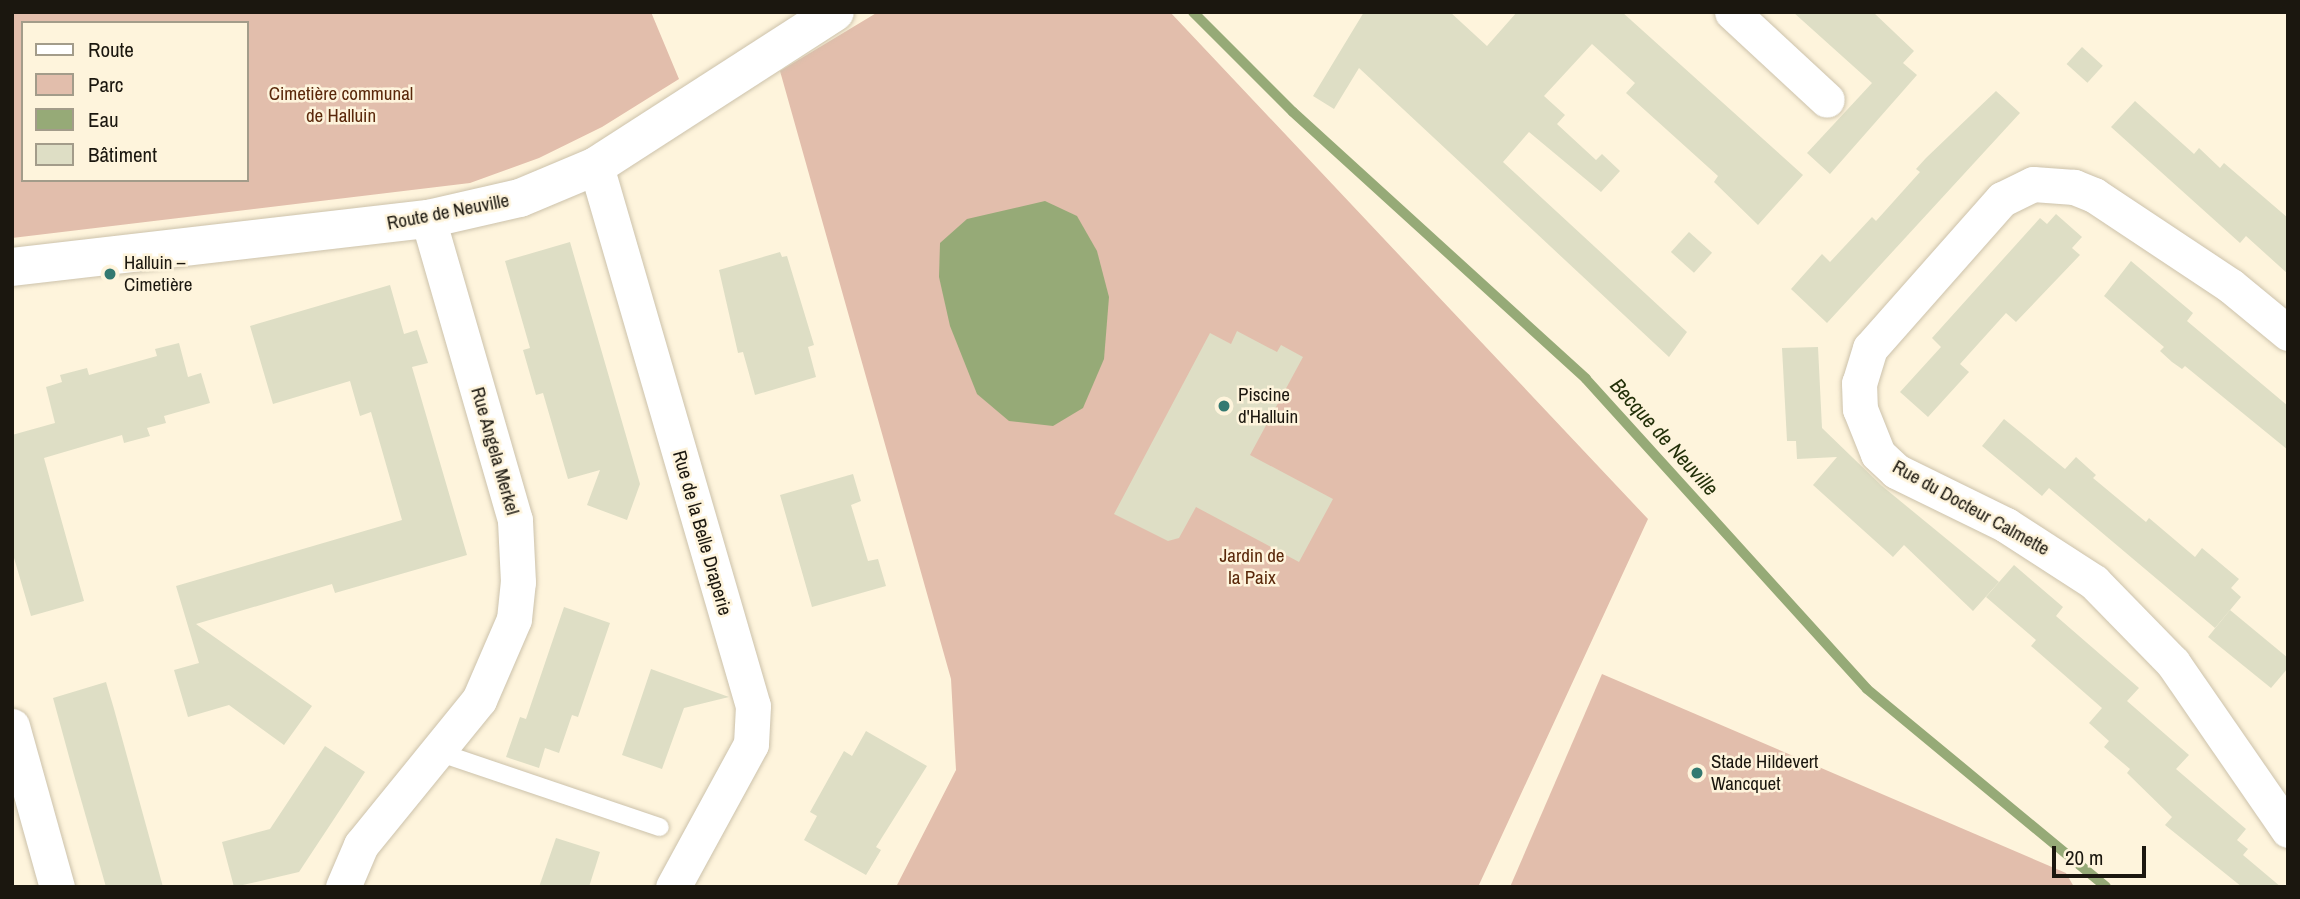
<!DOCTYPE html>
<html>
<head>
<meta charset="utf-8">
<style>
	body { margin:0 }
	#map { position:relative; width:2300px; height:899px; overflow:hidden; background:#fef4dc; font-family:"Archivo Narrow",sans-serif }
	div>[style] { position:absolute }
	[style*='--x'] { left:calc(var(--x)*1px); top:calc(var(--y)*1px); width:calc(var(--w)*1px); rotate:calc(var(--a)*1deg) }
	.green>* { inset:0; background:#e2beac }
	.water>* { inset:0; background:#96aa77 }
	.stream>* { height:10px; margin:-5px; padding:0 5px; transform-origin:5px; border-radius:5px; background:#96aa77 }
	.building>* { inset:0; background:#dedec5; transform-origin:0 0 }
	.roads { filter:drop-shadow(0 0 2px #ccc2ab) drop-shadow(0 0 2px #ccc2ab) }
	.service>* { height:18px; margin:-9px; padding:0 9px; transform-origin:9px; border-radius:9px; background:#fff }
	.minor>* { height:35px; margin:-17.5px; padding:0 17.5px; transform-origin:17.5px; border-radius:17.5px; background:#fff }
	.tertiary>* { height:38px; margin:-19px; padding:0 19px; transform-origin:19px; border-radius:19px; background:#fff }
	.dots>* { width:19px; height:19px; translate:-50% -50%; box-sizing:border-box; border:4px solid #fef4dc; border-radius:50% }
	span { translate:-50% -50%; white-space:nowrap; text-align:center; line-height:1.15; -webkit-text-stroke:5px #fef4dc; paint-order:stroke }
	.park-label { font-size:19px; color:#5a280a }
	.street-label { font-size:19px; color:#1b170f }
	.poi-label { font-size:19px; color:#1b170f }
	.left { translate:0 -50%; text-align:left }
	.water-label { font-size:21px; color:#233009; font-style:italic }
	.frame { position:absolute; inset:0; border:14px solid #1b170f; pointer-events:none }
	.legend { position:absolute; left:21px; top:21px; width:228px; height:161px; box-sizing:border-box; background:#fef4dc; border:2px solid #a39c8a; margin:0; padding:9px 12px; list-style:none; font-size:21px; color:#1b170f }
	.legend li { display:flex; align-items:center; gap:14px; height:35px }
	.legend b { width:35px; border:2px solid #a39c8a }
	.scale { position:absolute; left:2052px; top:846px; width:94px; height:32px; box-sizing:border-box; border:4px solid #1b170f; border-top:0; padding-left:9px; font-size:21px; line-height:24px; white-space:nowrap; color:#1b170f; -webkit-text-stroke:5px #fef4dc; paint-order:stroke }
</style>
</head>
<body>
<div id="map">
	<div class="green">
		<i style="clip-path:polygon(evenodd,12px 12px,651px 12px,679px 79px,602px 127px,539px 158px,470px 183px,12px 238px,12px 12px,23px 23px,247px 23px,247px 180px,23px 180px,23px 23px)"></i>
		<i style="clip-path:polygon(878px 12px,1170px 12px,1648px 519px,1478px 887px,896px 887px,956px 770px,951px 679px,780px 71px)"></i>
		<i style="clip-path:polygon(1602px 674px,2066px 873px,2074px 887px,1510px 887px)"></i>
	</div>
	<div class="water">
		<i style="clip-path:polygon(1045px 201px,1077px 216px,1097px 251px,1109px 297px,1104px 359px,1083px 408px,1053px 426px,1009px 421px,977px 394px,950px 326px,939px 277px,940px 243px,967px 219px)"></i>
	</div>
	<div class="stream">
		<i style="--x:1193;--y:12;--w:141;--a:45"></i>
		<i style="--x:1293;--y:112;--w:396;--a:42.3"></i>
		<i style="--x:1586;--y:379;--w:418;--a:47.8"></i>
		<i style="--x:1867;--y:689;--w:310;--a:39.6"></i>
	</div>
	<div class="building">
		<i style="clip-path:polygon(1364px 12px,1450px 12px,1487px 46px,1517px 12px,1622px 12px,1803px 175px,1758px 225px,1714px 182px,1718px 176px,1626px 93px,1635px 83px,1592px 44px,1544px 96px,1565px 115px,1557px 124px,1596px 160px,1602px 154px,1620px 171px,1601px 192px,1529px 132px,1503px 162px,1687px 332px,1669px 357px,1359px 68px,1334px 109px,1313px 96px)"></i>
		<i style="clip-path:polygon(1793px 12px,1873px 12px,1914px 51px,1903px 63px,1917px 75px,1830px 174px,1807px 153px,1872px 83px)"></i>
		<i style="left:2082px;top:47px;width:28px;height:23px;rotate:42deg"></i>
		<i style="clip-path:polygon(1996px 91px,2020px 113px,1827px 323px,1791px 289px,1822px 254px,1830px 262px,1872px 217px,1876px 221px,1920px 172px,1916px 169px,1926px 158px)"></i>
		<i style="clip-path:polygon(2135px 101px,2194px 154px,2199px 148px,2220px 168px,2224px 163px,2288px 218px,2288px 274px,2246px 236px,2240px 243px,2111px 127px)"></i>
		<i style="clip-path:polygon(2056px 214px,2082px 237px,2072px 248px,2080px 255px,2016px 322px,2006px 313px,1960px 364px,1969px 372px,1928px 417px,1900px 392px,1941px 347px,1932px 338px,2040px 218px,2047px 224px)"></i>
		<i style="left:1689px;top:232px;width:31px;height:27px;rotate:42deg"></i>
		<i style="clip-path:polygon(570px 242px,640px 484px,627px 520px,587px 505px,600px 470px,568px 479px,543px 393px,536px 395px,523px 350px,530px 348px,505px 261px)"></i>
		<i style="clip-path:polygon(780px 252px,782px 257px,787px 256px,814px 345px,808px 347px,816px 377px,755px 395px,743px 352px,738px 353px,719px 270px)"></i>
		<i style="clip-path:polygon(2131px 261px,2193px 313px,2187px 321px,2288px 406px,2288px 450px,2185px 366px,2182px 369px,2172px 362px,2160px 351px,2164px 347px,2104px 296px)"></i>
		<i style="clip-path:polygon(390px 285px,404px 334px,417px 330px,428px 363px,412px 367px,467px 555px,335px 593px,332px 584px,196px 624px,312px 706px,284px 745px,229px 705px,188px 717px,174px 670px,199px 663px,176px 586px,402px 520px,371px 412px,360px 416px,350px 381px,273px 404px,250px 326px)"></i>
		<i style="clip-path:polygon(1237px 331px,1277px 352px,1281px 345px,1303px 357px,1250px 455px,1333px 499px,1299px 562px,1196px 507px,1179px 538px,1168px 541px,1114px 514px,1210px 333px,1231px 344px)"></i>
		<i style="clip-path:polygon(179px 343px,188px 377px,201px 373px,210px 403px,164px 416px,166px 423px,147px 428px,150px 436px,124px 443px,122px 435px,44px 458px,84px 601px,31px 616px,12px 551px,12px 435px,55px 423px,46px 387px,62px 382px,60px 375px,87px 368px,89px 375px,157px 356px,155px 349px)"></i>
		<i style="clip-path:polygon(1818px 347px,1822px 428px,1882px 486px,1999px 582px,1973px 611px,1904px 545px,1893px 557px,1813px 485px,1837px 457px,1797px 459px,1796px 441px,1787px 441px,1782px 348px)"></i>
		<i style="clip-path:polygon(2004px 419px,2065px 469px,2076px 457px,2096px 475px,2093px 478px,2146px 522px,2149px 518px,2195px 557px,2202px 548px,2239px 579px,2231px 588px,2241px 597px,2215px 628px,2049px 488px,2042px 496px,1982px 446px)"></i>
		<i style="clip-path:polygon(853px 474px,861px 501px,851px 505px,868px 561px,878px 559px,886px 586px,812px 607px,780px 495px)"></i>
		<i style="clip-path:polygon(2014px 565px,2063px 607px,2056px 616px,2139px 688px,2127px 701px,2189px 755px,2176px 769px,2246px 829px,2237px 840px,2248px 849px,2243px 855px,2281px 887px,2242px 887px,2165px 825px,2172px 817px,2127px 773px,2130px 769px,2104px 747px,2109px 741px,2089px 723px,2102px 708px,2031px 646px,2036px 640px,1986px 597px)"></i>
		<i style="clip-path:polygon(564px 607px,610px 623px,578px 717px,572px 715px,559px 753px,545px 748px,539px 768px,506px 757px,520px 717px,526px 719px)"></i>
		<i style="clip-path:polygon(2230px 610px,2288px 658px,2288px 668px,2271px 688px,2208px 637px)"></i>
		<i style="clip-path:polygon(651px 669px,729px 697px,684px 708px,662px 769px,622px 755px)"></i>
		<i style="clip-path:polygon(106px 682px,114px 709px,163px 887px,106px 887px,74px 775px,53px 698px)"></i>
		<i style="clip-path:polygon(866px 731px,927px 766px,876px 847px,881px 850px,866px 875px,804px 840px,817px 816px,810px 812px,844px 751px,852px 756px)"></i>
		<i style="clip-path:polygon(325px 746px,365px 772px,299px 872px,234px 887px,222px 842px,270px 829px)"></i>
		<i style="clip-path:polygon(556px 838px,600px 852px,589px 887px,539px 887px)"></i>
	</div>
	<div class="roads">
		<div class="service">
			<i style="--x:438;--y:752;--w:234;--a:18.7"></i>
		</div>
		<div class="minor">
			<i style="--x:1732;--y:12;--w:129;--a:42.8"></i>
			<i style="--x:596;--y:166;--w:562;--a:73.79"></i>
			<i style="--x:753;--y:706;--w:38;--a:93"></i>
			<i style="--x:751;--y:744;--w:163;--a:118.6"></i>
			<i style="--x:2288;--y:333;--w:74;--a:-140.5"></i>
			<i style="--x:2231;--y:286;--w:164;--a:-146.4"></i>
			<i style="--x:2094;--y:195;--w:22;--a:-158"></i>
			<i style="--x:2074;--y:187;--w:41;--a:-175.8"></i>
			<i style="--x:2033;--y:184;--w:34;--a:154"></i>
			<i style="--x:2002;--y:199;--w:199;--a:131.5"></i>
			<i style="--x:1870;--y:348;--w:37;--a:107"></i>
			<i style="--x:1859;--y:383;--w:26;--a:88"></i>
			<i style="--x:1860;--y:409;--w:48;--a:68.2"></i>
			<i style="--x:1878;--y:454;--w:25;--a:43"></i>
			<i style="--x:1896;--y:471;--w:123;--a:26.1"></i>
			<i style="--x:2006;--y:525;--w:105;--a:32.9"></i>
			<i style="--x:2094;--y:582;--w:113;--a:45.7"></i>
			<i style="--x:2173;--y:663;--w:203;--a:55.4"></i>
			<i style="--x:12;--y:726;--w:167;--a:74.4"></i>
			<i style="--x:343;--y:887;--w:46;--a:-66.8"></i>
			<i style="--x:361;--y:845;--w:187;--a:-50.9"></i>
			<i style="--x:479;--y:700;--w:88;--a:-66.6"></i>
			<i style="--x:514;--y:619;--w:37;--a:-84"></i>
			<i style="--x:518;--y:582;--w:62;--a:-92.8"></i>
			<i style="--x:515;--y:520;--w:313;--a:-106.1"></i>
		</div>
		<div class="tertiary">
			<i style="--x:12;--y:267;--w:419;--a:-6.6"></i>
			<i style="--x:428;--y:219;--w:94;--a:-12.9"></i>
			<i style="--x:520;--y:198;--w:82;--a:-22.8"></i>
			<i style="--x:596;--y:166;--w:284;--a:-32.8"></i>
		</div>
	</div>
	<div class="dots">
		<i style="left:110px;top:274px;background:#337971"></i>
		<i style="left:1224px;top:406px;background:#337971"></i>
		<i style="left:1697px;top:773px;background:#337971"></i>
	</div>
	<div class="park-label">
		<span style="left:341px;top:105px">Cimetière communal<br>de Halluin</span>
		<span style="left:1252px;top:567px">Jardin de<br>la Paix</span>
	</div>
	<div class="street-label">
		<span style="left:448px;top:212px;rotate:-11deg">Route de Neuville</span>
		<span style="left:495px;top:451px;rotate:74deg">Rue Angela Merkel</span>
		<span style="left:1971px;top:508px;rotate:29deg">Rue du Docteur Calmette</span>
		<span style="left:702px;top:533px;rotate:74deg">Rue de la Belle Draperie</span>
	</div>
	<div class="poi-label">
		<span class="left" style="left:124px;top:274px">Halluin –<br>Cimetière</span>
		<span class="left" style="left:1238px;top:406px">Piscine<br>d'Halluin</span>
		<span class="left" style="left:1711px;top:773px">Stade Hildevert<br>Wancquet</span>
	</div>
	<div class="water-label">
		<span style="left:1664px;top:437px;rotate:48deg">Becque de Neuville</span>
	</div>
	<div class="frame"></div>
	<ul class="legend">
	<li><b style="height:9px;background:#fff"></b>Route</li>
	<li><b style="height:19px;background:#e2beac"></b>Parc</li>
	<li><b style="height:19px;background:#96aa77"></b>Eau</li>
	<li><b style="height:19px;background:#dedec5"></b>Bâtiment</li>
	</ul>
	<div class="scale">20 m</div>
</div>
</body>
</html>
